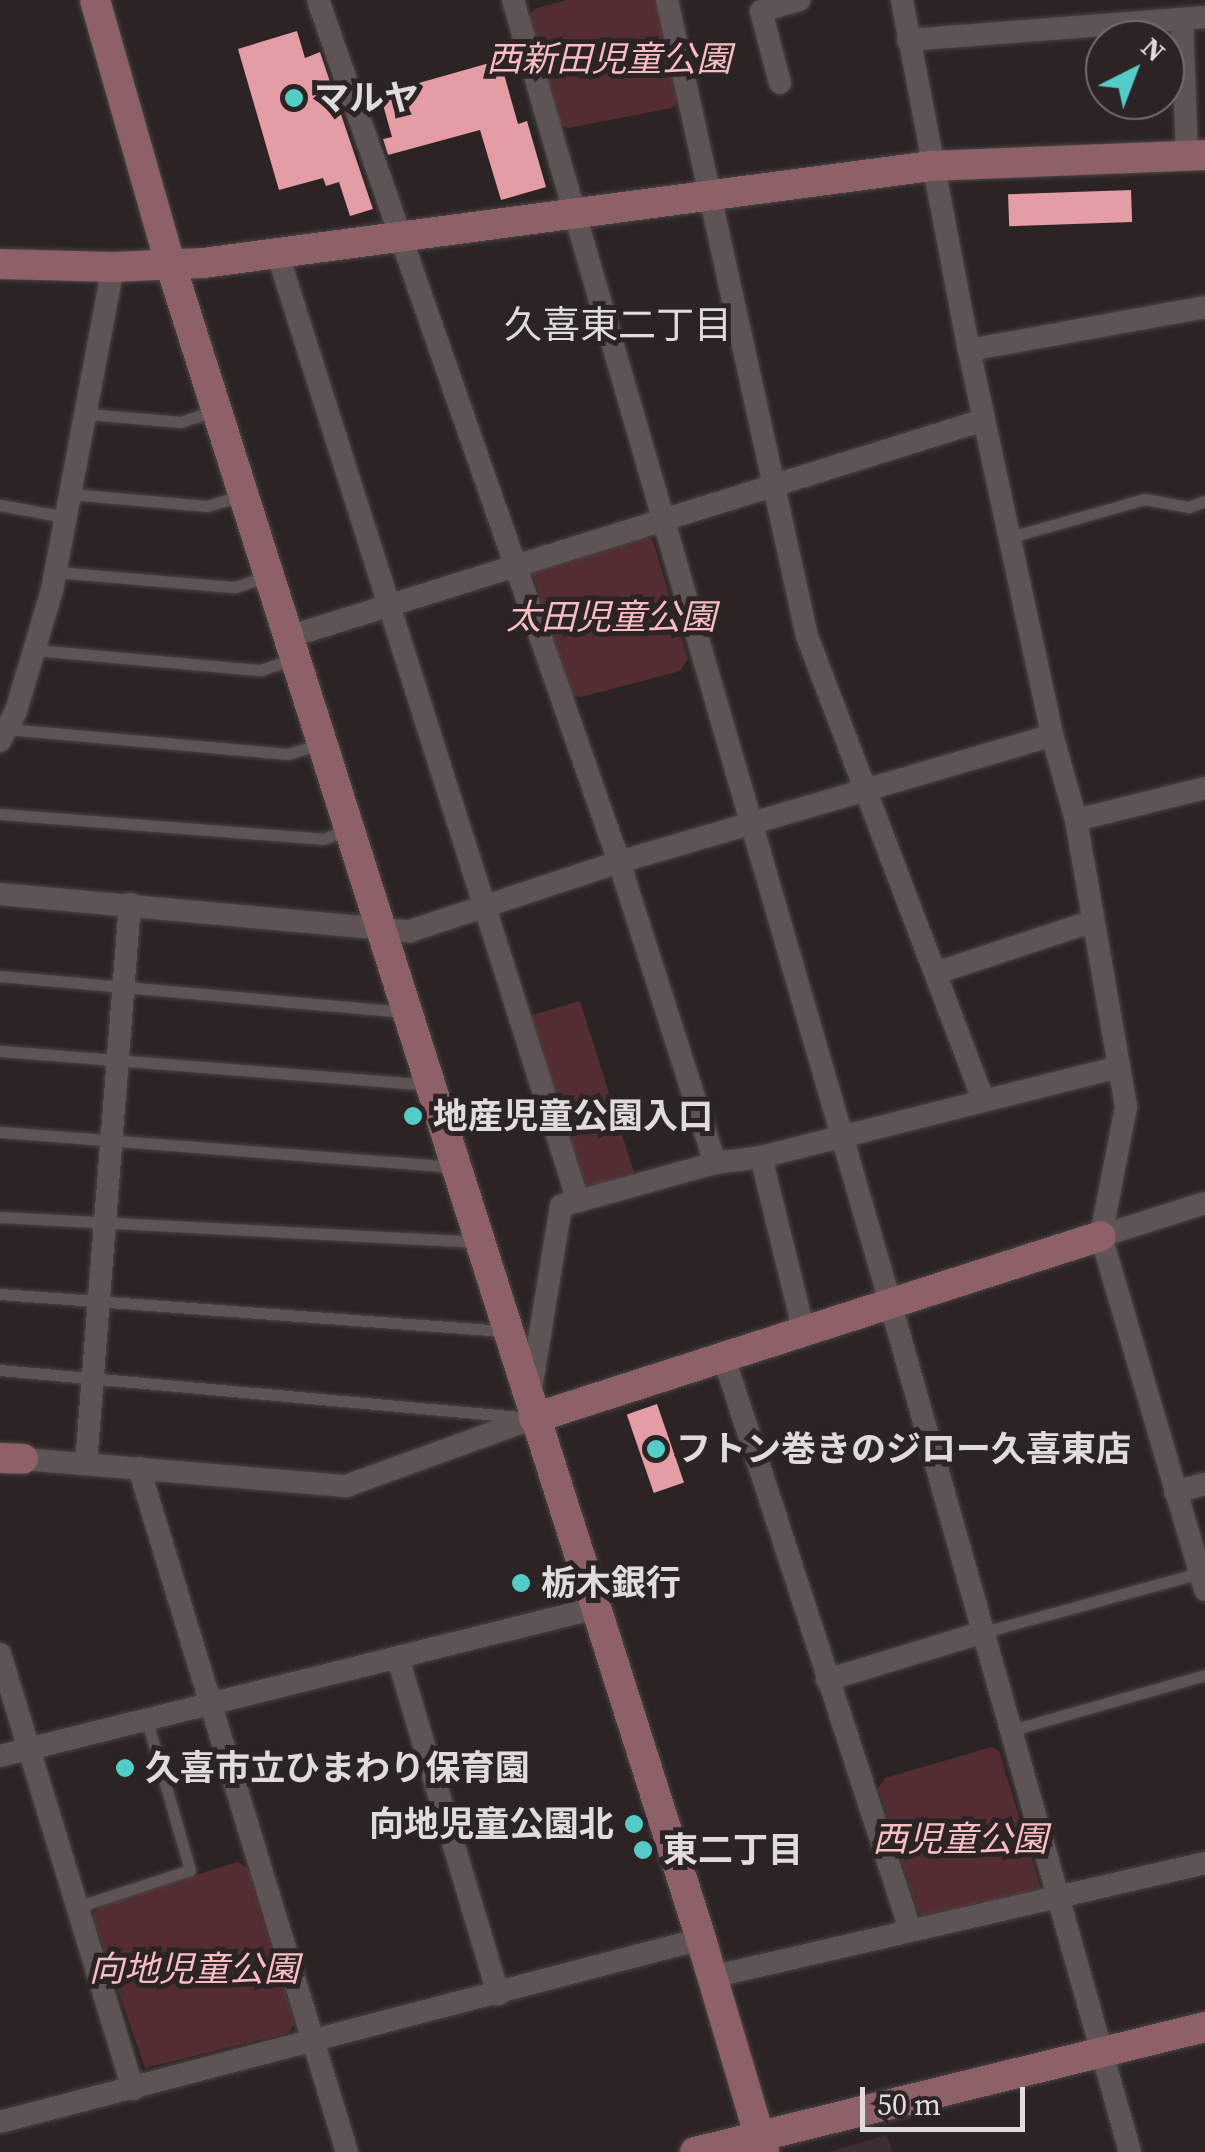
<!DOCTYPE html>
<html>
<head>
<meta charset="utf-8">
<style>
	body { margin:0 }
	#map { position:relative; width:1205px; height:2152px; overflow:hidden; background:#2c2424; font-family:"Source Serif 4","Noto Sans JP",serif }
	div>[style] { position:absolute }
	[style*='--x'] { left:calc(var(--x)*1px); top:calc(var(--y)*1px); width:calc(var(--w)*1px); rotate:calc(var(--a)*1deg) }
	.built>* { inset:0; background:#3d2e2f }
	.green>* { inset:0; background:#542d32 }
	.building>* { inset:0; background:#e49ca5; transform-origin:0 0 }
	.roads { filter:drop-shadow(0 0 2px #494344) drop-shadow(0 0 2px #494344) }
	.lane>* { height:11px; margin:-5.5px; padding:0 5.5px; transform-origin:5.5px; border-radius:5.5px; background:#5e5455 }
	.street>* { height:22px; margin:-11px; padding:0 11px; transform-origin:11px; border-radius:11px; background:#5e5455 }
	.secondary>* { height:30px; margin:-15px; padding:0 15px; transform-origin:15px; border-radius:15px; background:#8e6068 }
	.dots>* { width:28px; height:28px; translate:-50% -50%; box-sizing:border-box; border:5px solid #2c2424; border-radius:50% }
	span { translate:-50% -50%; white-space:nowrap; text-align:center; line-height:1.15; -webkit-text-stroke:10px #2c2424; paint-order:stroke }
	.park-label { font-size:35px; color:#f9bdc3; font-style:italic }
	.poi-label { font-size:35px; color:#e1dbdc; font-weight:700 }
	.left { translate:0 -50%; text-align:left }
	.right { translate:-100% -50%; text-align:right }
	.neighbourhood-label { font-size:38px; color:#e1dbdc }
	.north { position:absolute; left:1085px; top:20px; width:100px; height:100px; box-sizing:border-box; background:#2c2424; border:2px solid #746d6e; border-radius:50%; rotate:42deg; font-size:28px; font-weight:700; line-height:40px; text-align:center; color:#e1dbdc }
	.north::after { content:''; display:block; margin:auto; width:35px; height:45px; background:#54cdc8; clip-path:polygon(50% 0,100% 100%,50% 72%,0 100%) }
	.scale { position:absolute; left:860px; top:2087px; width:165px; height:45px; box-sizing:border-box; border:5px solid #e1dbdc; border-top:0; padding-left:12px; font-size:30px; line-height:35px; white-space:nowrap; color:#e1dbdc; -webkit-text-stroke:8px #2c2424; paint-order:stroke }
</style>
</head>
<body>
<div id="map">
	<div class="built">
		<i style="clip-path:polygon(887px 2135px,892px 2152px,828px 2152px)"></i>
	</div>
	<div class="green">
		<i style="clip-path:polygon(566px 0,655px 0,680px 100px,672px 108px,568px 128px,560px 124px,528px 17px,535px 9px)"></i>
		<i style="clip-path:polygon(645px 535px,653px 541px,688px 659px,680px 671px,581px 697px,571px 695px,533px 574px,540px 566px)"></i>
		<i style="clip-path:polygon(580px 1001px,636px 1179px,587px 1190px,579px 1180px,529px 1016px)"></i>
		<i style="clip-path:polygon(992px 1747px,999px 1751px,1041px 1889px,1036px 1895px,925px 1918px,917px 1911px,878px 1788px,885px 1778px)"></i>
		<i style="clip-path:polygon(238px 1862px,248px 1869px,295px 2023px,288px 2033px,145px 2068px,92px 1916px,100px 1904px)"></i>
	</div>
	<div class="building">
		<i style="clip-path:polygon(297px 31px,305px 58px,320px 52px,373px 209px,350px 216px,339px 182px,326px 186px,323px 178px,279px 190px,238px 49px)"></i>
		<i style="clip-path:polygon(500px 60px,518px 124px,527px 121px,546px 187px,501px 200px,480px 130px,388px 155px,383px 139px,392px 137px,380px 94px)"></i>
		<i style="left:1131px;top:190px;width:32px;height:123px;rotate:88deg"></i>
		<i style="left:657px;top:1404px;width:83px;height:32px;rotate:71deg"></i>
	</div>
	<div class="roads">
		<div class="lane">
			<i style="--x:87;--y:414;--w:94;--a:4.9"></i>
			<i style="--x:181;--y:422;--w:37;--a:-19"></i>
			<i style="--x:70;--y:494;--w:138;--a:5"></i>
			<i style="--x:207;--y:506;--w:38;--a:-17"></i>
			<i style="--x:0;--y:505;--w:66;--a:10.5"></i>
			<i style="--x:1011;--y:537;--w:138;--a:-15.9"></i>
			<i style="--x:1144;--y:499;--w:46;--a:10.1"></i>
			<i style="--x:1189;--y:507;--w:17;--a:-21"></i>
			<i style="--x:55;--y:572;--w:181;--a:4.8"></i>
			<i style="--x:235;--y:587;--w:35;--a:-18"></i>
			<i style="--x:35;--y:650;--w:227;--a:5.1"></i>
			<i style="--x:261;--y:670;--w:34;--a:-19"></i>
			<i style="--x:7;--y:729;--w:282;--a:5.1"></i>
			<i style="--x:288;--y:754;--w:34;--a:-17"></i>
			<i style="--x:0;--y:814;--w:324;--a:4.4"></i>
			<i style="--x:323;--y:839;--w:27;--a:-20"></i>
			<i style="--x:0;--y:976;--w:406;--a:5.1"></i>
			<i style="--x:0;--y:1051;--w:430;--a:4.5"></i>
			<i style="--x:0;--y:1132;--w:455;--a:4.4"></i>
			<i style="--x:0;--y:1217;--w:479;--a:3"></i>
			<i style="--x:0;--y:1294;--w:505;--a:4.2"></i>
			<i style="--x:0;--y:1370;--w:521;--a:5.17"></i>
			<i style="--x:984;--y:1632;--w:224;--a:-15.3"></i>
			<i style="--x:1012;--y:1730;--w:201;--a:-15.9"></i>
			<i style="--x:77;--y:1907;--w:119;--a:-18.1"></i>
			<i style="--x:190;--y:1870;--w:155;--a:-106.1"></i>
		</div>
		<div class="street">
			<i style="--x:318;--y:0;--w:913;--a:70.75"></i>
			<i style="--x:619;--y:862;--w:316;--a:72.3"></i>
			<i style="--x:513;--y:0;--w:1359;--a:73.85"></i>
			<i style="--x:891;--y:1305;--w:880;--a:74.24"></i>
			<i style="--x:667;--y:0;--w:651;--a:77.59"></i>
			<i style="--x:807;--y:636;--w:496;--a:69.2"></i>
			<i style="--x:902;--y:0;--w:356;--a:79.2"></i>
			<i style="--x:969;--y:350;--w:394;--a:77.8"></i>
			<i style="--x:1052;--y:735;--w:88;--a:74.2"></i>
			<i style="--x:1076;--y:820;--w:291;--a:80.1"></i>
			<i style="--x:1126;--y:1107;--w:131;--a:101"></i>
			<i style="--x:1101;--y:1236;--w:369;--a:73.6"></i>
			<i style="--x:1182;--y:19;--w:137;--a:87.9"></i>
			<i style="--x:908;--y:40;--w:298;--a:-4.4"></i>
			<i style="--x:780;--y:83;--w:74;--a:-104.8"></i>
			<i style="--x:761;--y:11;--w:40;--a:-16"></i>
			<i style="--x:277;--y:252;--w:996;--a:72.4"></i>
			<i style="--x:969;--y:350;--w:240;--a:-10.3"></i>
			<i style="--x:288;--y:637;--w:729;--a:-17.32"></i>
			<i style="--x:0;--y:741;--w:34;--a:-62"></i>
			<i style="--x:16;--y:711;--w:126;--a:-73.4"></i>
			<i style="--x:52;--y:590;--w:329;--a:-79.3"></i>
			<i style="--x:1076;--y:820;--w:133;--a:-13.9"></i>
			<i style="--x:0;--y:894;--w:412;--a:5.2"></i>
			<i style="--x:410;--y:931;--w:220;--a:-18.3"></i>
			<i style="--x:619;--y:862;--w:451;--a:-16.3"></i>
			<i style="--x:936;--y:973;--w:165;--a:-18.3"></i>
			<i style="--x:761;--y:1157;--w:180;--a:76.2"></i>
			<i style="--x:1101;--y:1236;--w:109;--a:-17.6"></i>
			<i style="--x:724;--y:1358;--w:601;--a:71.96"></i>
			<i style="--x:530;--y:1395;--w:192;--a:-80.7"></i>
			<i style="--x:561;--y:1206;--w:160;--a:-15.6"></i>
			<i style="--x:715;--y:1163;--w:46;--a:-7.4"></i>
			<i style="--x:761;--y:1157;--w:369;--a:-14.1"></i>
			<i style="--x:23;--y:1459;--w:324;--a:4.8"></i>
			<i style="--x:346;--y:1486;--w:200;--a:-19.9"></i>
			<i style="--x:86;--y:1464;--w:562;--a:-85.51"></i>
			<i style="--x:139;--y:1468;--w:715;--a:73.09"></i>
			<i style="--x:1175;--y:1492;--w:31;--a:-15"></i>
			<i style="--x:0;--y:1654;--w:455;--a:73"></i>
			<i style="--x:398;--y:1658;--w:351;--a:73.4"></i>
			<i style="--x:827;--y:1680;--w:164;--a:-17"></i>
			<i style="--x:0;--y:1756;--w:614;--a:-13.95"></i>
			<i style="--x:711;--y:1977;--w:507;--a:-12.99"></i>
			<i style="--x:0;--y:2122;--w:724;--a:-14.63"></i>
		</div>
		<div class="secondary">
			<i style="--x:95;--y:0;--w:277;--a:74.1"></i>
			<i style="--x:171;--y:266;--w:1755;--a:72.42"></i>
			<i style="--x:701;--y:1939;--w:222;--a:73.5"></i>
			<i style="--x:0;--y:264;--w:113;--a:1.5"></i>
			<i style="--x:113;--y:267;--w:90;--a:-2.5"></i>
			<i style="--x:203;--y:263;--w:734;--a:-7.59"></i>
			<i style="--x:931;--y:166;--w:274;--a:-2.3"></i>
			<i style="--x:534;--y:1418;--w:595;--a:-17.8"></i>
			<i style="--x:0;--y:1458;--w:23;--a:2"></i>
			<i style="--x:695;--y:2152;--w:525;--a:-13.77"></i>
		</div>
	</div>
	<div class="dots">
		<i style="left:294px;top:98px;background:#54cdc8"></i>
		<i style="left:413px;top:1116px;background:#54cdc8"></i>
		<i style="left:656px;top:1449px;background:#54cdc8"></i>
		<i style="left:521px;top:1583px;background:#54cdc8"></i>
		<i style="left:125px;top:1768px;background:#54cdc8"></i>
		<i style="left:634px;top:1824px;background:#54cdc8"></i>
		<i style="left:643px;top:1850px;background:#54cdc8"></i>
	</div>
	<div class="park-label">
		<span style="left:609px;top:59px">西新田児童公園</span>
		<span style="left:611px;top:617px">太田児童公園</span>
		<span style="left:960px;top:1839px">西児童公園</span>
		<span style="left:194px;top:1969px">向地児童公園</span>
	</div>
	<div class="poi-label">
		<span class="left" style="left:314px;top:98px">マルヤ</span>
		<span class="left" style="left:433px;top:1116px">地産児童公園入口</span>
		<span class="left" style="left:676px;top:1449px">フトン巻きのジロー久喜東店</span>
		<span class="left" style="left:541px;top:1583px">栃木銀行</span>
		<span class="left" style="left:145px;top:1768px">久喜市立ひまわり保育園</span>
		<span class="right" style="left:614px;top:1824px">向地児童公園北</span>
		<span class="left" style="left:663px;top:1850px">東二丁目</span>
	</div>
	<div class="neighbourhood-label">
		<span style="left:618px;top:326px">久喜東二丁目</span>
	</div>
	<div class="north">N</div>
	<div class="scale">50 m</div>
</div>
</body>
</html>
